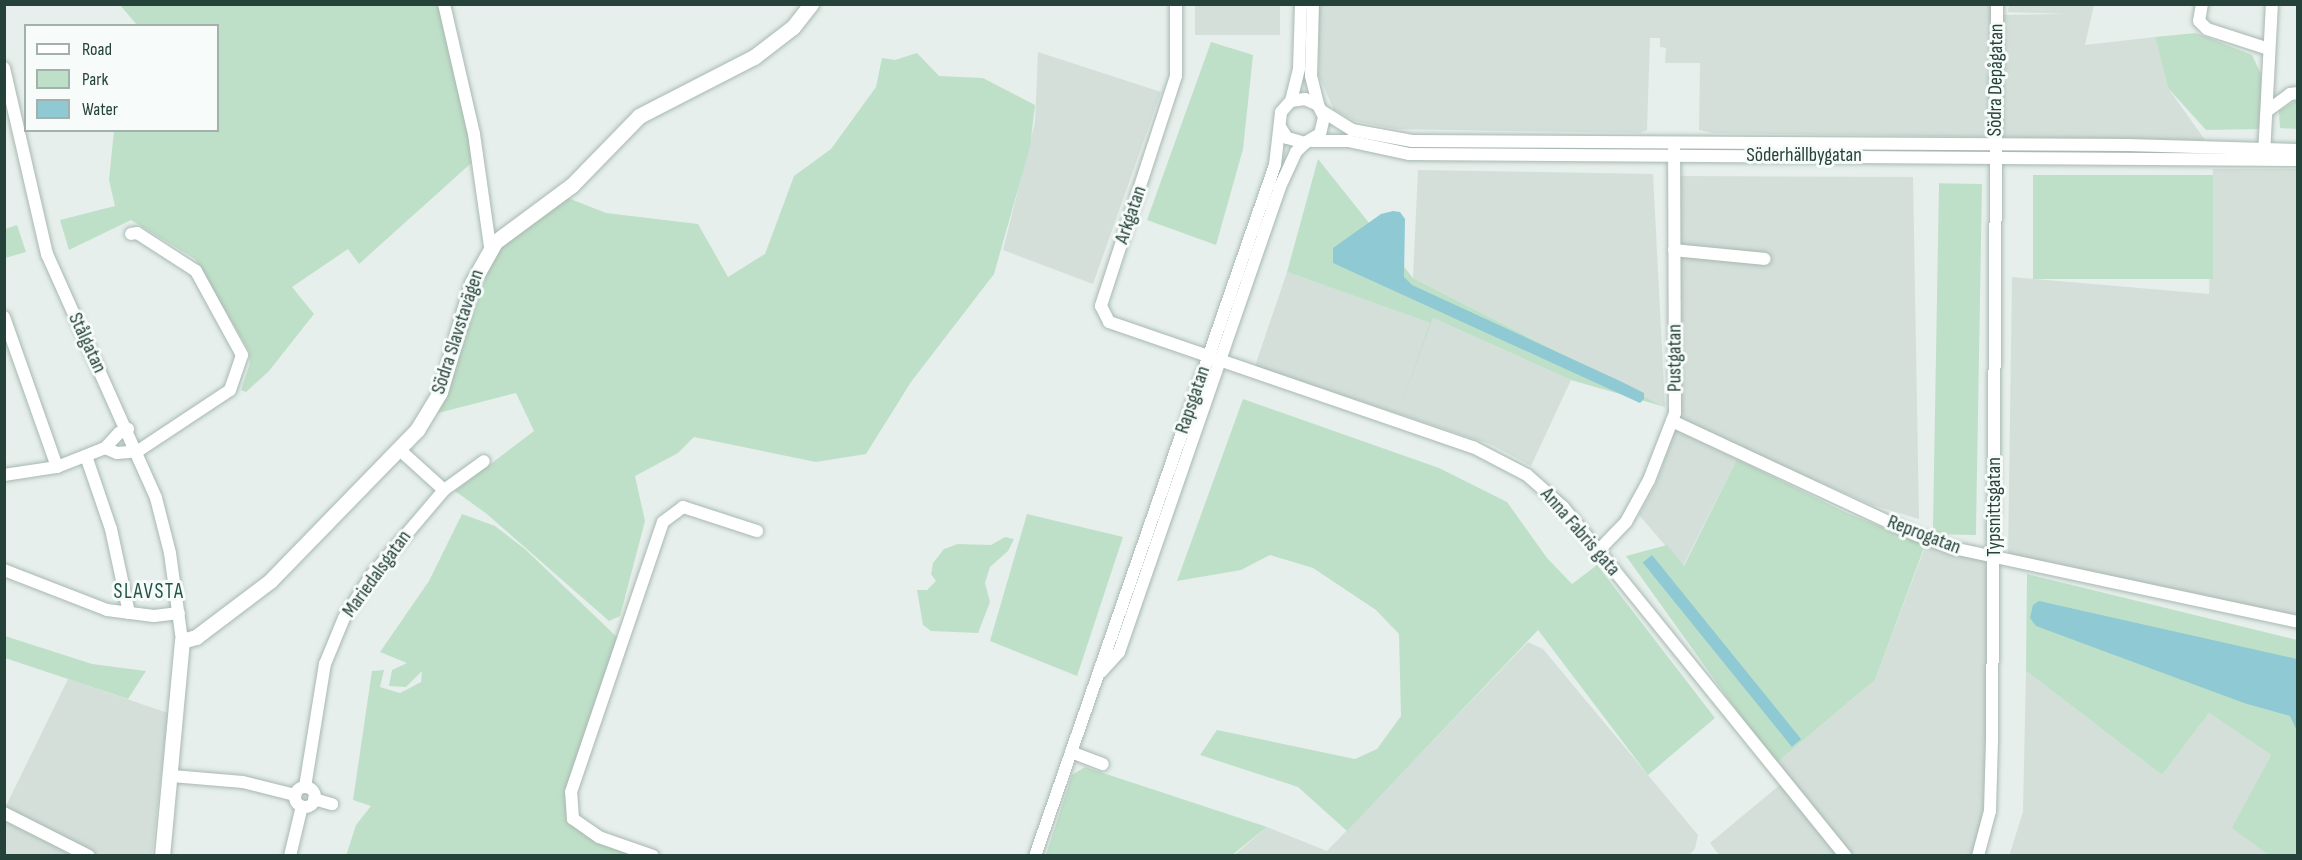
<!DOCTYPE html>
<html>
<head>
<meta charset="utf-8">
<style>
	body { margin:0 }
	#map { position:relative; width:2302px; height:860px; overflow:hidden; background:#e6efeb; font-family:"Sofia Sans Condensed",sans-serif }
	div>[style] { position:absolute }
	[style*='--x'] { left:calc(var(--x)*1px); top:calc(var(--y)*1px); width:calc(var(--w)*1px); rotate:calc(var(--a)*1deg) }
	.built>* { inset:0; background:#d4dfda; transform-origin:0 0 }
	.green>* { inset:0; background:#bfe0c8; transform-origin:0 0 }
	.water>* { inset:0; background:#8ec9d4; transform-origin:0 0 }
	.roads { filter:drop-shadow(0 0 2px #a8b8b2) drop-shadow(0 0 2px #a8b8b2) }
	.minor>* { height:12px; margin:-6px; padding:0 6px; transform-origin:6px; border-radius:6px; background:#fff }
	.minor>.ring { margin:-6px; padding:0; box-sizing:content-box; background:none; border:12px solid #fff; border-radius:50% }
	.tertiary>* { height:15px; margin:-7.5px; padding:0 7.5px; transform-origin:7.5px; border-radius:7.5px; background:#fff }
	span { translate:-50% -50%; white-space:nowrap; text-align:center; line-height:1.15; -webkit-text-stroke:6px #f7fbf9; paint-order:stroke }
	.street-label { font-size:20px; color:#24423a }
	.neighbourhood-label { font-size:21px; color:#1f5548; letter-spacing:1.5px }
	.frame { position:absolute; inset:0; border:6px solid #24423a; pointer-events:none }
	.legend { position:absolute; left:24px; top:24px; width:195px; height:108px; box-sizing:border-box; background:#f7fbf9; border:2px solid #a3b1ad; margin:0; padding:8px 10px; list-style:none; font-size:18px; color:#24423a }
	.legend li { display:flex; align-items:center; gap:12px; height:30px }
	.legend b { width:30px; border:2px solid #a3b1ad }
</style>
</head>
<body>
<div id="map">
	<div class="built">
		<i style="clip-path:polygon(1312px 4px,1998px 4px,1998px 15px,2006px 15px,2066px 14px,2008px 12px,2009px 5px,2094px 5px,2085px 45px,2155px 37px,2168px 88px,2205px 140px,1713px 133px,1699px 130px,1700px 63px,1665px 63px,1666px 48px,1660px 47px,1660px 38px,1650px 38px,1647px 130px,1640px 133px,1395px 129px,1355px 121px,1334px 110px,1319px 76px,1319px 26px,1312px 25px)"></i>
		<i style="left:1195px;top:5px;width:85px;height:30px"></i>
		<i style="clip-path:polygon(1038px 52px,1161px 92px,1093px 284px,1003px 250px,1035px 122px)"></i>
		<i style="clip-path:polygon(2213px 169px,2297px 169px,2297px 624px,2008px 561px,2012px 277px,2209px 294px)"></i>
		<i style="clip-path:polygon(1418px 170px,1653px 174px,1665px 407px,1413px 278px)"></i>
		<i style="clip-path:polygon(1679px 176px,1913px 177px,1919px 519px,1872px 505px,1678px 420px)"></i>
		<i style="clip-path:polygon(1287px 272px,1430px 323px,1433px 318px,1571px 380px,1531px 466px,1492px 445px,1255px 366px)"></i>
		<i style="clip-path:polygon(1675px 430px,1737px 459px,1683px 566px,1639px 515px,1656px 484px)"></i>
		<i style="clip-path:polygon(1928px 539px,1994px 558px,1990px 811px,1978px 855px,1846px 855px,1775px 764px,1875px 680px)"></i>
		<i style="clip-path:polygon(1528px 642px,1543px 649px,1698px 835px,1695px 849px,1688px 856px,1233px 856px,1267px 827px,1327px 851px)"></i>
		<i style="clip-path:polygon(2026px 671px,2162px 775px,2209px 713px,2271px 755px,2233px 828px,2268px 855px,2009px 856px,2023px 812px)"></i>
		<i style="clip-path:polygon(68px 679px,168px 713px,152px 855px,5px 855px,4px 810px)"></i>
		<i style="clip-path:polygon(1781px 784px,1837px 855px,1719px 855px,1710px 843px)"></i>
	</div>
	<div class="green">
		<i style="clip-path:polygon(120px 5px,444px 5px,478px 157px,359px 264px,348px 249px,292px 287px,314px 314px,269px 371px,246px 392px,241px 390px,250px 363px,249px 351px,195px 259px,131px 220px,69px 250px,60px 220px,115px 206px,109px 180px,114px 131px,218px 130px,218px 26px,137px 25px)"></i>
		<i style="clip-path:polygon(2196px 33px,2252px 55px,2261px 74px,2262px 129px,2206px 130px,2168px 88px,2155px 37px)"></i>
		<i style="clip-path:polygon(1211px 42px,1253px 55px,1243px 149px,1216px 245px,1147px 220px)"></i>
		<i style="clip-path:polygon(917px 53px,939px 76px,983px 78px,1035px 105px,1030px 147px,994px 274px,911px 382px,866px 454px,816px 462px,694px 437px,678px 453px,635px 476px,645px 521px,620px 616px,609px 621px,487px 514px,455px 491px,534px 431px,516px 393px,438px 413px,495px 252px,568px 198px,606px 213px,698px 224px,728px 277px,765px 254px,794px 176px,831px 149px,876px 87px,882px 58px,895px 60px)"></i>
		<i style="clip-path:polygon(2297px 100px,2297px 129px,2280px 128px,2279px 111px)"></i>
		<i style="clip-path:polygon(1318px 159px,1413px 278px,1665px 407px,1571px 380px,1433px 318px,1398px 414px,1430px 323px,1287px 272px)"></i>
		<i style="left:2033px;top:175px;width:180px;height:104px"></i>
		<i style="left:1982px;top:184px;width:351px;height:43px;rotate:91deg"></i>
		<i style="clip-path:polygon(17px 225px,26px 252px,5px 258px,5px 229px)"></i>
		<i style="clip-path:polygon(1243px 399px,1439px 468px,1507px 502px,1547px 558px,1572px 584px,1597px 565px,1715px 718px,1648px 775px,1538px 630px,1347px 831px,1298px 787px,1200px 755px,1217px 730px,1355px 759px,1377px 749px,1401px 716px,1399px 634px,1376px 610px,1313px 568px,1270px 555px,1241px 570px,1177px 581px)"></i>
		<i style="clip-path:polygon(1737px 459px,1847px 513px,1925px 545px,1875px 680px,1775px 764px,1626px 556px,1667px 545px,1684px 566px)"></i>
		<i style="clip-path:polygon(462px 514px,495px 526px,526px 550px,622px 642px,571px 792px,573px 819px,653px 855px,346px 856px,356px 825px,371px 806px,353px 800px,372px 671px,384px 670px,380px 687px,400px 693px,421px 682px,422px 671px,406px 687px,389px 686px,392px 670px,407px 663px,380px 652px,429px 581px)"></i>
		<i style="clip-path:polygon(1027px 514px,1123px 537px,1077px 676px,990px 641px)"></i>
		<i style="clip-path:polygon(1005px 537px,1014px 539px,1008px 551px,990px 567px,985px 583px,990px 602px,978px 633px,931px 631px,923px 625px,917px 590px,927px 590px,936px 581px,931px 574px,933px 563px,944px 549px,958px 544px,991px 545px)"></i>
		<i style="clip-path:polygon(2027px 574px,2297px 640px,2297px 855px,2268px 855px,2232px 828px,2271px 755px,2209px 713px,2162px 775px,2026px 671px)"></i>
		<i style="clip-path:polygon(5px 636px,92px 664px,146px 671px,128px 699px,5px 658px)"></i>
		<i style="clip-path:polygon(1085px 767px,1267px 827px,1232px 855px,1046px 855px,1072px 775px)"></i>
	</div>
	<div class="water">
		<i style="clip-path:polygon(1393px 211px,1400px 212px,1405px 219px,1404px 277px,1412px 285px,1620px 381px,1644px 393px,1644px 399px,1640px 403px,1333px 263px,1333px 248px,1381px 214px)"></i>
		<i style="left:1652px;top:555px;width:237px;height:12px;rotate:51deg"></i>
		<i style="clip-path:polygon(2039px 601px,2297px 659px,2297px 731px,2290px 716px,2244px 703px,2036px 626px,2030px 618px,2033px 605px)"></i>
	</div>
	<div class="roads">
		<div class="minor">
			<i style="--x:444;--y:4;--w:133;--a:77"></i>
			<i style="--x:474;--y:134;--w:114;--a:81.9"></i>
			<i style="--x:1176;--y:4;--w:72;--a:90"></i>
			<i style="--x:1176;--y:76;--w:242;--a:108.1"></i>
			<i style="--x:1101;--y:306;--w:18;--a:63"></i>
			<i style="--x:1109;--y:322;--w:385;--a:19"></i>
			<i style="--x:1473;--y:447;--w:61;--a:27.4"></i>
			<i style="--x:1527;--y:475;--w:48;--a:41.6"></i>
			<i style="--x:1563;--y:507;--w:449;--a:51"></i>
			<i style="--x:1313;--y:4;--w:72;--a:91.6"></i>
			<i style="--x:1311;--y:76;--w:30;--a:76"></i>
			<i style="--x:2202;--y:4;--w:17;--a:100"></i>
			<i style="--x:2199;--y:21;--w:11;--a:45"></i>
			<i style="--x:2207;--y:29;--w:65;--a:17.9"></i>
			<i style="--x:4;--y:68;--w:191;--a:77"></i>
			<i style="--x:47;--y:254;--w:267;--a:65.9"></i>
			<i style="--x:156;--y:498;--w:57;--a:75.7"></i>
			<i style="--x:170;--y:553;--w:89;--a:82.2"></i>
			<i style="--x:1291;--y:101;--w:34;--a:-76"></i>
			<i style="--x:1299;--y:68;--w:64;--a:-88.2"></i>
			<i style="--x:1322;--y:111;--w:36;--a:32"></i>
			<i style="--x:1352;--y:130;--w:61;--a:10.4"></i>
			<i style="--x:1412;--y:141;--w:716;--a:0.32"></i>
			<i style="--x:2128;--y:145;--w:170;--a:1.7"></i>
			<i style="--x:2267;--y:111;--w:29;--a:-36"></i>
			<i style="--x:2290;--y:94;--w:8;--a:-7"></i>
			<i style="--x:1312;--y:141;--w:36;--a:0"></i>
			<i style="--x:1348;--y:141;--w:62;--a:12"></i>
			<i style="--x:1409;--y:154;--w:889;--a:0.39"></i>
			<i style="--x:2264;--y:155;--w:151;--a:-87"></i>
			<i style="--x:1674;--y:250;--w:91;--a:5.6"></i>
			<i style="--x:4;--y:317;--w:159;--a:70.5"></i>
			<i style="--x:1672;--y:421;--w:270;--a:25"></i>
			<i style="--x:1917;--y:535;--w:38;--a:20"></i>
			<i style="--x:1953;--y:548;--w:353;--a:12.1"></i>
			<i style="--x:105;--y:448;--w:13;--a:23"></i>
			<i style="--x:117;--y:453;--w:21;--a:-5"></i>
			<i style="--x:138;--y:451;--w:110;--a:-33.5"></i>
			<i style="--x:230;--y:390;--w:37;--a:-71"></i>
			<i style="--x:242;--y:355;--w:96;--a:-118.7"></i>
			<i style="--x:196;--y:271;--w:70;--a:-147.2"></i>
			<i style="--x:137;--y:233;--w:6;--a:171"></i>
			<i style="--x:401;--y:451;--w:58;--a:42.2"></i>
			<i style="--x:86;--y:456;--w:77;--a:71.1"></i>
			<i style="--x:111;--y:529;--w:86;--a:77.9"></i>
			<i style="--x:4;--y:475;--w:54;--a:-8.6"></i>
			<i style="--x:57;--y:467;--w:52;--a:-21.6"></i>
			<i style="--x:105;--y:448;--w:21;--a:-47"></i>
			<i style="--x:119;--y:433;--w:10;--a:-24"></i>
			<i style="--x:1598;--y:551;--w:40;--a:-46"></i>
			<i style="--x:1626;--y:522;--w:48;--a:-61.3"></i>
			<i style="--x:1649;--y:480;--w:72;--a:-68.8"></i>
			<i style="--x:1675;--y:413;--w:264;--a:-90.2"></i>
			<i style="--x:4;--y:570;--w:110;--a:21.2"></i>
			<i style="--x:107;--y:610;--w:47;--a:7.3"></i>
			<i style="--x:154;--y:616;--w:25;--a:-7"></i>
			<i style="--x:1101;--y:672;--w:27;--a:-48"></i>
			<i style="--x:1119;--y:652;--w:490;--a:-70.9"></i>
			<i style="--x:1279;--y:189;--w:41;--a:-65.3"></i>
			<i style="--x:1296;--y:152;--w:13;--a:-45"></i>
			<i style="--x:1071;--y:752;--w:34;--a:21"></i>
			<i style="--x:172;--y:776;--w:71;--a:4.8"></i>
			<i style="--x:243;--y:782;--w:54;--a:14"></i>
			<i style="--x:305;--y:787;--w:125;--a:-80.8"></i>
			<i style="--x:325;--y:664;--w:50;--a:-67.6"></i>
			<i style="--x:344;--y:618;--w:50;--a:-57.3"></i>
			<i style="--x:371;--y:576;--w:113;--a:-49.7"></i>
			<i style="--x:444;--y:490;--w:49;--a:-35.9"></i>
			<i class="ring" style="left:295px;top:787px;width:8px;height:8px"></i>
			<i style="--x:314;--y:799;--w:19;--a:16"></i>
			<i style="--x:4;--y:813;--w:95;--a:26.8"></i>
			<i style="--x:290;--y:856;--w:51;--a:-76.5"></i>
			<i style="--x:653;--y:856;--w:57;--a:-160.6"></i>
			<i style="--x:599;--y:837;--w:32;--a:-145"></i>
			<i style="--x:573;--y:819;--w:27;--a:-94"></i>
			<i style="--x:571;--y:792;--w:285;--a:-71.2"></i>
			<i style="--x:663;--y:522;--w:25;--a:-37"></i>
			<i style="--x:683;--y:507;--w:78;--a:18"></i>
			<i style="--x:1035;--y:856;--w:731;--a:-70.85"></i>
			<i style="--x:1275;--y:165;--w:53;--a:-83.5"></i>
			<i style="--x:1281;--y:112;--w:15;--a:-48"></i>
			<i style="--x:1291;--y:101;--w:14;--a:-8"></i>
			<i style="--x:1305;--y:99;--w:14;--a:25"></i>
			<i style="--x:1318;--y:105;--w:13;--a:63"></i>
			<i style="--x:1324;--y:117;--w:17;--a:103"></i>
			<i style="--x:1320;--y:134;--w:17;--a:149"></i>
			<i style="--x:1305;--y:143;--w:19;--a:-164"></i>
			<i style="--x:1287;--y:138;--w:13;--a:-122"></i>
			<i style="--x:1978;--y:856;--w:47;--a:-75.1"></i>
			<i style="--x:1990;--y:811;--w:72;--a:-88.4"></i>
			<i style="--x:1992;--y:739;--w:735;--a:-89.61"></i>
		</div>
		<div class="tertiary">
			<i style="--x:162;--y:856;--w:216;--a:-84.7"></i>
			<i style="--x:182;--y:641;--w:15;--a:-16"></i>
			<i style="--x:196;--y:637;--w:93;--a:-37.1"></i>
			<i style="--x:270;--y:581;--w:211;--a:-45.8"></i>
			<i style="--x:417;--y:430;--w:44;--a:-58.8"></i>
			<i style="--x:440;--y:392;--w:114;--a:-73.6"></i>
			<i style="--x:472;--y:283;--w:47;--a:-60.7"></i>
			<i style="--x:495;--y:242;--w:96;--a:-36.5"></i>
			<i style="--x:572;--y:185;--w:96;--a:-45.8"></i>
			<i style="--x:639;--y:116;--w:129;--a:-27.2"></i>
			<i style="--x:754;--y:57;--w:49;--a:-37.6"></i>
			<i style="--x:793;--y:27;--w:29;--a:-52"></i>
		</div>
	</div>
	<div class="street-label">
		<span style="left:1996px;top:80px;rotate:-89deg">Södra Depågatan</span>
		<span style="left:1804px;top:155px">Söderhällbygatan</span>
		<span style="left:1131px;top:215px;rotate:-71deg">Arkgatan</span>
		<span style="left:458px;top:332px;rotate:-72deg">Södra Slavstavägen</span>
		<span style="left:87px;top:343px;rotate:65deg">Stålgatan</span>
		<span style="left:1675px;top:358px;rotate:-90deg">Pustgatan</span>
		<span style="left:1193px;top:400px;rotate:-71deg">Rapsgatan</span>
		<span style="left:1994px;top:507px;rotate:-90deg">Typsnittsgatan</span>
		<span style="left:1580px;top:532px;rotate:49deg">Anna Fabris gata</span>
		<span style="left:1924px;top:535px;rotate:21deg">Reprogatan</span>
		<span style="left:377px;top:574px;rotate:-54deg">Mariedalsgatan</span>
	</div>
	<div class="neighbourhood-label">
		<span style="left:149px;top:592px">SLAVSTA</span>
	</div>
	<div class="frame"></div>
	<ul class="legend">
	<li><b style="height:8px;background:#fff"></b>Road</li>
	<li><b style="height:16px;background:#bfe0c8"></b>Park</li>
	<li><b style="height:16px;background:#8ec9d4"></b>Water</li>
	</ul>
</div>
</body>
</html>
